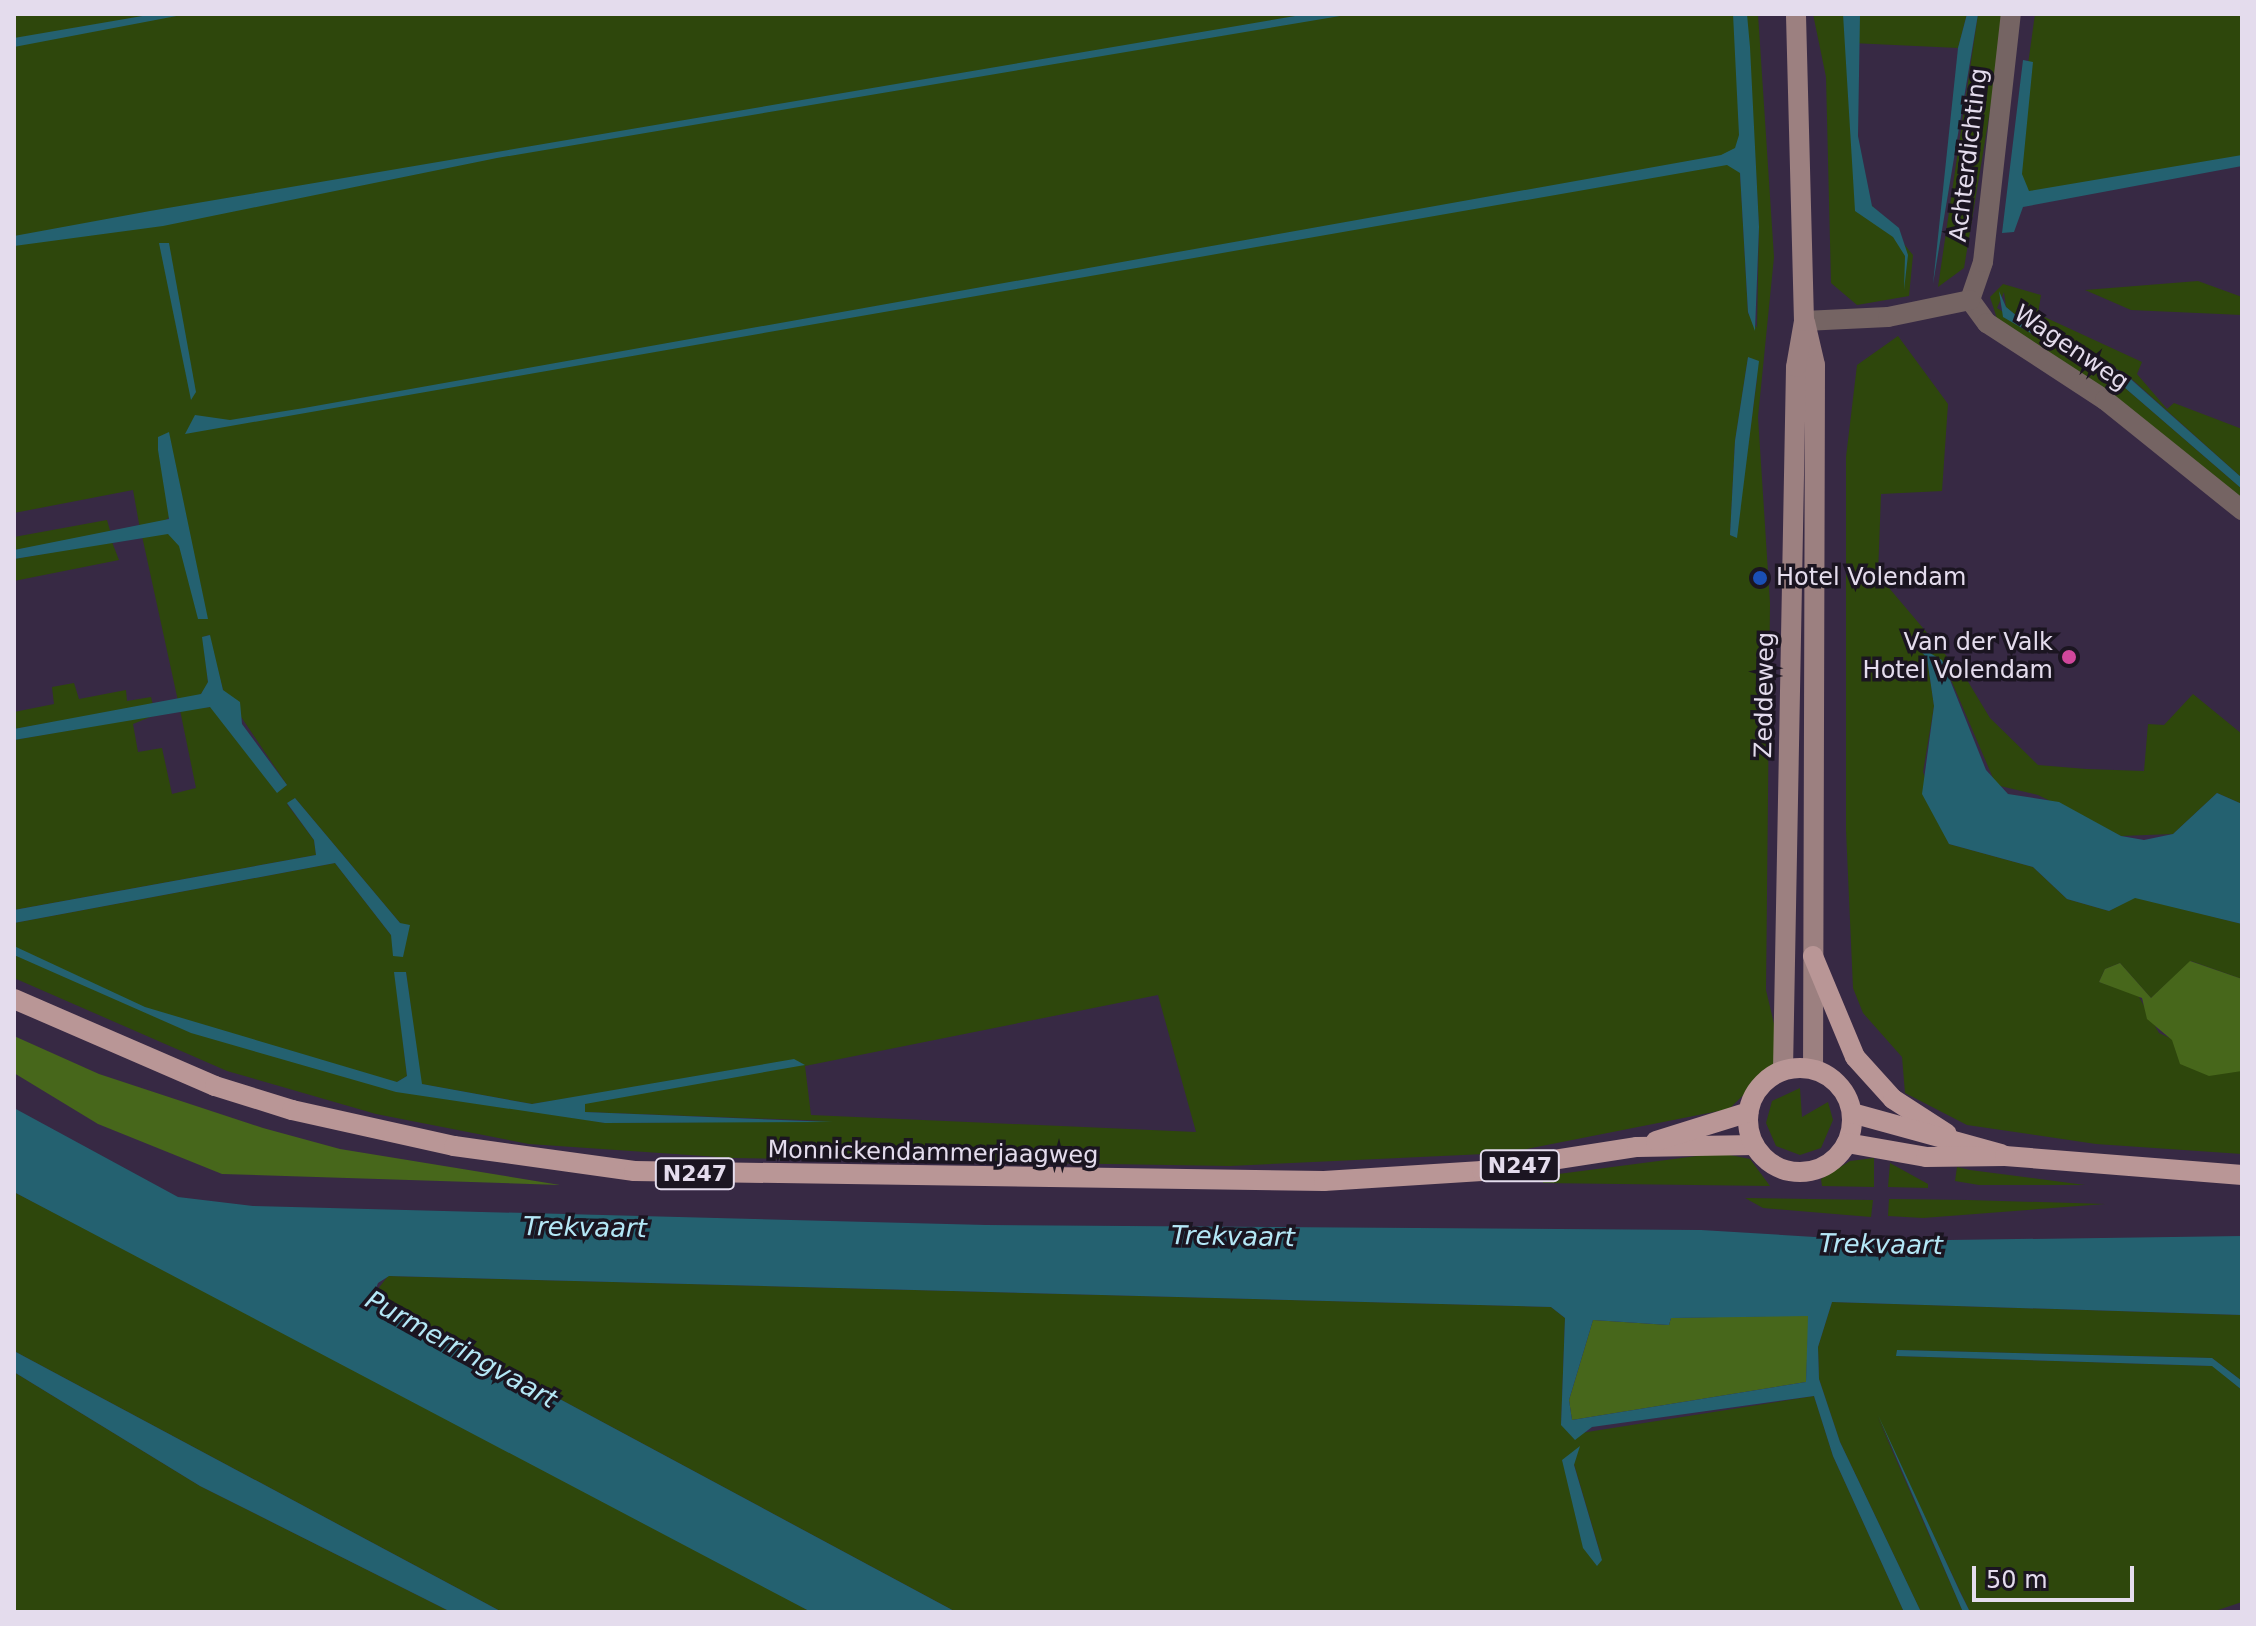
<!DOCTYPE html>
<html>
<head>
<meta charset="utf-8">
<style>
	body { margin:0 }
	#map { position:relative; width:2256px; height:1626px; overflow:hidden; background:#372944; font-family:"DejaVu Sans",sans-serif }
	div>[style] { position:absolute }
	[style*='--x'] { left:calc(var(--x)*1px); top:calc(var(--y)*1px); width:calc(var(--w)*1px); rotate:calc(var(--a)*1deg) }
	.green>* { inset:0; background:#2e470c }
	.forest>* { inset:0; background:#47671b }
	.water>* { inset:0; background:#246170 }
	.street>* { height:20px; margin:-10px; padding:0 10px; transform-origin:10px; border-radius:10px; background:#756463 }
	.secondary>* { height:20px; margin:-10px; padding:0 10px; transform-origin:10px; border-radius:10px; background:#9c8080 }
	.primary>* { height:20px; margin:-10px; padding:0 10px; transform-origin:10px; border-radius:10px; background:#b99696 }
	.primary>.ring { margin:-10px; padding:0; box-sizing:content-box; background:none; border:20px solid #b99696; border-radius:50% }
	.dots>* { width:22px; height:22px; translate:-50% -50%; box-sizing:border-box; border:4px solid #1b1521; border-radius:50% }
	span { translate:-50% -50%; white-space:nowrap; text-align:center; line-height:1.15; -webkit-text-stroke:7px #1b1521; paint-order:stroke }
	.shield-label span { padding:2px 6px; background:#1b1521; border:2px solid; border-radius:6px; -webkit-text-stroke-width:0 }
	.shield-label { font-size:22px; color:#e4dced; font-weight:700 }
	.street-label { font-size:24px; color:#e4dced }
	.poi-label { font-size:24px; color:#e4dced }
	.left { translate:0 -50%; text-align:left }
	.right { translate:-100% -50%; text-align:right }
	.water-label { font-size:26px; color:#b4e7f6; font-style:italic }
	.frame { position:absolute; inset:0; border:16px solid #e4dced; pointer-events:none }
	.scale { position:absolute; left:1972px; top:1566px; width:162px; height:36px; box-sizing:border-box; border:4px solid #e4dced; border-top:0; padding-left:10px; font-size:24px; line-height:28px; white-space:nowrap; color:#e4dced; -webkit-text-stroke:6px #1b1521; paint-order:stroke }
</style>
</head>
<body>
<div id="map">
	<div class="green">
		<i style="clip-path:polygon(evenodd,14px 14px,1758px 14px,1774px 257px,1758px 417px,1770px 603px,1766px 990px,1779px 1045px,1773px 1066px,1729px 1109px,1506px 1153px,1230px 1166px,733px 1158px,529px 1144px,376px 1114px,227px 1071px,14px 978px,14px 923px,335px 863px,391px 935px,400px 923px,295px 798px,287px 804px,314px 840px,316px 855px,14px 910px,14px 740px,155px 715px,133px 724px,138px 752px,162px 748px,172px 794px,196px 788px,180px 710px,211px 707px,277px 792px,287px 785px,223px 690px,209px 635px,203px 637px,208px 683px,201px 694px,178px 701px,142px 536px,183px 529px,167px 452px,171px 516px,160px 524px,140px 529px,133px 490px,14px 513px,14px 14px,1755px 155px,1759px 227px,1757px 328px,1748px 313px,1740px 173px,1755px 155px,14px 14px,1748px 357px,1757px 379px,1736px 537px,1730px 535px,1735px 441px,1748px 357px,14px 14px,395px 972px,406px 972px,421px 1084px,532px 1104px,603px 1093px,584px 1104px,585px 1112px,828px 1121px,605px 1123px,397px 1082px,407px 1076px,395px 972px,14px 14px,1158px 995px,1196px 1132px,811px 1115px,805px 1066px,1158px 995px)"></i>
		<i style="clip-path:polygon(1813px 14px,1967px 14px,1958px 48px,1852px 43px,1854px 135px,1869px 202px,1913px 255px,1909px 296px,1857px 305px,1831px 283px,1826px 77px)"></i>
		<i style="clip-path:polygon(1978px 14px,2006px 14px,1964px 268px,1938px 287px)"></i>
		<i style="clip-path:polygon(2035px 14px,2242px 14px,2242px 156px,2009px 201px)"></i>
		<i style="clip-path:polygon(2198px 281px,2242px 297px,2242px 315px,2131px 310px,2085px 290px)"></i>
		<i style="clip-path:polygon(2003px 284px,2041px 295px,2038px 314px,2142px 362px,2137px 374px,2167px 409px,2174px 403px,2242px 429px,2242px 478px,2125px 373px,2035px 331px,2006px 307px,2004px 292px,1997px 308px,2124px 387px,2242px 489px,2242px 502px,1999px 325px,1990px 297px)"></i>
		<i style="clip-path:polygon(1898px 336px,1948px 404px,1942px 491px,1881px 494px,1878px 575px,1967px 680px,1990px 718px,2038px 765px,2086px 769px,2144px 771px,2148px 724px,2164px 725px,2193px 694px,2242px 734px,2242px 804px,2217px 793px,2173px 834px,2121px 836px,2038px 795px,1996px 785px,1949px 675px,1927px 658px,1934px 706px,1923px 772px,1949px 844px,2033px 867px,2067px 899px,2109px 911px,2135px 897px,2242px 924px,2242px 979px,2191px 961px,2151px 998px,2120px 963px,2105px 969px,2099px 982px,2138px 995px,2159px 1033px,2242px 1071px,2242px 1154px,2096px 1144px,1967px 1125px,1905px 1093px,1902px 1057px,1863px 1013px,1853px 988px,1846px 830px,1846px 457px,1857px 365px)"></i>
		<i style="clip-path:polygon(107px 520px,111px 534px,14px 550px,14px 537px)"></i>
		<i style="clip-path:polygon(112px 542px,119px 560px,14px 581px,14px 559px)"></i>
		<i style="clip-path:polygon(74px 683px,79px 699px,126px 690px,127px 701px,151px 697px,153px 705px,14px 729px,14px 712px,54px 704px,52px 687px)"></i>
		<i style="clip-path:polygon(1800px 1088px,1802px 1117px,1828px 1102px,1833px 1120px,1821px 1148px,1800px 1155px,1776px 1146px,1766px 1123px,1772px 1101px)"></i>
		<i style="clip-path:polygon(1720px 1153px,1750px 1159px,1770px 1186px,1543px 1183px,1543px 1176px)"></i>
		<i style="clip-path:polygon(1874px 1158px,1874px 1187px,1822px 1186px,1821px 1179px,1850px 1161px)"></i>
		<i style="clip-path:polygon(1890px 1163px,1928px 1184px,1928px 1188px,1888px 1187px)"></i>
		<i style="clip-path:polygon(1957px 1167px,1970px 1170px,2085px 1185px,1979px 1185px,1955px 1181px)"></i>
		<i style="clip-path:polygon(14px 1192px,570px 1479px,811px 1612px,502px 1612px,14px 1351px)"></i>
		<i style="clip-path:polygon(1745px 1198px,1873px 1200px,1871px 1217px,1763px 1208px)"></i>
		<i style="clip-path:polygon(1889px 1199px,1968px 1200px,2105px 1204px,1923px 1218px,1888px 1216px)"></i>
		<i style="clip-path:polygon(evenodd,388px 1276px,1551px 1307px,1565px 1318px,1561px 1425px,1581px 1433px,1814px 1396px,1833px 1456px,1904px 1612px,956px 1612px,392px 1309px,374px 1294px,388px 1276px,1562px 1460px,1574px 1464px,1602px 1559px,1562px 1460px)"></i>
		<i style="clip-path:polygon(1832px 1302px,2242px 1315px,2242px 1381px,2212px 1358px,1897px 1350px,1897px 1356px,2213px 1366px,2242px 1390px,2242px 1602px,2212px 1612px,1970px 1612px,1877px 1416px,1963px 1612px,1921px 1612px,1840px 1442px,1819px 1379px,1818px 1347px)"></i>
		<i style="clip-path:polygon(14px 1372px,200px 1486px,451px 1612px,14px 1612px)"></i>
	</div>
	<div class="forest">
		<i style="clip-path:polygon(2190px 961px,2242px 979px,2242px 1071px,2209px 1076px,2180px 1064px,2172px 1040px,2147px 1019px,2142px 998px,2099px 982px,2105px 969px,2120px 963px,2151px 998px)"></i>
		<i style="clip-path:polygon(14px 1036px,99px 1074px,263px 1128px,340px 1149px,560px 1185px,222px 1174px,98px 1124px,14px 1073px)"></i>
		<i style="clip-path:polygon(1809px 1315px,1806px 1382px,1572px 1420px,1569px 1400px,1593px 1320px,1669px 1325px,1671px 1318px)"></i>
	</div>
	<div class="water">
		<i style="clip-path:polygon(154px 14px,187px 14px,14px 47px,14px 38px)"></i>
		<i style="clip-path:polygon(1307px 14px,1352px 14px,497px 158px,163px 226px,14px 246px,14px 236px,150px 211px)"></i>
		<i style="clip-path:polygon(1733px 14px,1747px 14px,1750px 47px,1759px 227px,1755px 331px,1748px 312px,1740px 173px,1727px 165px,185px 434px,195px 415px,230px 420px,304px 408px,1721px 155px,1735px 148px,1739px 135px)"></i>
		<i style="clip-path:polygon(1843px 14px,1860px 14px,1858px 136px,1872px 206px,1899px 228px,1908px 255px,1904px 290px,1905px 256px,1893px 237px,1855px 211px)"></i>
		<i style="clip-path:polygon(1967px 14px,1978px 14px,1933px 284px,1958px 48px)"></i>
		<i style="clip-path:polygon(2023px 60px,2033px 62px,2022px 174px,2029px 191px,2242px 155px,2242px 166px,2023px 207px,2014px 232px,2002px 233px)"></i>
		<i style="clip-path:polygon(159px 243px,169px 243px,196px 392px,191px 400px)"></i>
		<i style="clip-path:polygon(1999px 291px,2006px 307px,2035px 331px,2125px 374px,2242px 478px,2242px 489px,2124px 387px,2003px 317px)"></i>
		<i style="clip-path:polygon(1748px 357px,1759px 361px,1737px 538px,1730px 535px,1735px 441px)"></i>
		<i style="clip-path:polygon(169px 432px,208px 619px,198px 619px,179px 546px,168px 534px,14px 559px,14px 550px,169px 519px,158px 450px,158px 437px)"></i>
		<i style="clip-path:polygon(210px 635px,223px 690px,240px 702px,242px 724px,287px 785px,277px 793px,210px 707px,14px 740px,14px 729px,201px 694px,208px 682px,202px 637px)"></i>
		<i style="clip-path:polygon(1914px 644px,1942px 660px,1986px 770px,2008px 794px,2059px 802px,2121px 836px,2144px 840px,2173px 834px,2217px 793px,2242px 804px,2242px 924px,2135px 898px,2109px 911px,2067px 899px,2033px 867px,1949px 844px,1922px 794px,1934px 706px,1927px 658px)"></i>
		<i style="clip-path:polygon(295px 798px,400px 923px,410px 925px,403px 957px,393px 956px,391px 935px,335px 863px,14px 923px,14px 910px,316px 855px,314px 840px,287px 803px)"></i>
		<i style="clip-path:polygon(14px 946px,145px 1007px,397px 1082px,407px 1076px,394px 972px,406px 972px,422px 1084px,532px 1104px,794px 1059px,805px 1065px,585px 1104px,585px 1112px,833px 1122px,605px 1123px,396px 1092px,191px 1033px,14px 955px)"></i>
		<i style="clip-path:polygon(evenodd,14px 1108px,178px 1197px,253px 1206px,986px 1225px,1701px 1230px,1880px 1241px,2242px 1236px,2242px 1315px,1832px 1302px,1818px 1347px,1819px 1379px,1840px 1442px,1921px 1612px,1904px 1612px,1833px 1456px,1814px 1396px,1592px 1427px,1575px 1440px,1561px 1425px,1565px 1318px,1551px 1307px,389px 1276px,378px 1283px,374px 1294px,392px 1309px,956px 1612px,811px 1612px,14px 1192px,14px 1108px,1808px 1316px,1806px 1382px,1572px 1420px,1569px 1400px,1593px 1320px,1669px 1325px,1671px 1318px,1808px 1316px)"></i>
		<i style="clip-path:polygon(1897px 1350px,2212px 1358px,2242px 1381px,2242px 1390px,2212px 1366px,1896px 1356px)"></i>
		<i style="clip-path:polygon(14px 1351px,502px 1612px,451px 1612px,200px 1486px,14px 1372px)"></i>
		<i style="clip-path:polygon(1878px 1415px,1960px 1592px,1970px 1612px,1963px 1612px)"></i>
		<i style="clip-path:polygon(1580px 1446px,1574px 1465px,1602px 1560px,1597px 1566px,1583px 1548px,1562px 1460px)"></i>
	</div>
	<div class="street">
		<i style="--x:1970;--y:300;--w:29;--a:54"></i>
		<i style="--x:1987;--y:323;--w:141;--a:33.1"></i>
		<i style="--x:2105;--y:400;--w:176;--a:38.8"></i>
		<i style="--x:1970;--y:300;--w:40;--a:-71.1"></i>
		<i style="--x:1983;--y:262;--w:250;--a:-83.6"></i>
		<i style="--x:1804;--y:321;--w:84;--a:-2.7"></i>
		<i style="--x:1888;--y:317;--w:84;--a:-11.7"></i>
	</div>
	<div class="secondary">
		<i style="--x:1805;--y:322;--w:44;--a:76.9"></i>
		<i style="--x:1815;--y:365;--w:704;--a:90.16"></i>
		<i style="--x:1783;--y:1070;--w:703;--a:-88.94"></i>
		<i style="--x:1796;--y:367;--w:47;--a:-80.1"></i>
		<i style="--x:1804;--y:321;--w:307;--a:-91.5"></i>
	</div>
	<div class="primary">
		<i style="--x:1813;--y:956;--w:109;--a:67.4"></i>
		<i style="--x:1855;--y:1057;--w:57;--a:47.9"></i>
		<i style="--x:1893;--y:1099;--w:64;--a:32.9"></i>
		<i style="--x:14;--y:999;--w:219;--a:23.4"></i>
		<i style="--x:215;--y:1086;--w:81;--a:17.3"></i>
		<i style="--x:292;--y:1110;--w:166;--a:12.5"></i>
		<i style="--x:454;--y:1146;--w:182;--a:7.9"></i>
		<i style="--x:634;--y:1171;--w:690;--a:0.83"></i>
		<i style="--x:1324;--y:1181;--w:158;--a:-3.6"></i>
		<i style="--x:1482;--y:1171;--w:157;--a:-8.8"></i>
		<i style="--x:1637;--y:1147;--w:117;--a:-1"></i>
		<i class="ring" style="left:1748px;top:1068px;width:84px;height:84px"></i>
		<i style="--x:1852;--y:1113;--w:155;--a:15.4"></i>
		<i style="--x:1656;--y:1141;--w:97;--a:-17.3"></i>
		<i style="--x:1847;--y:1143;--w:80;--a:10"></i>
		<i style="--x:1926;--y:1157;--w:79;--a:-0.7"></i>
		<i style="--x:2005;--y:1156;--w:238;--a:4.6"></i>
	</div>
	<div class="dots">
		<i style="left:1760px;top:578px;background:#1a4fb4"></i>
		<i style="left:2069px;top:657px;background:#d1479c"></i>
	</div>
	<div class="shield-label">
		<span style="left:1520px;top:1166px">N247</span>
		<span style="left:695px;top:1174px">N247</span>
	</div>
	<div class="street-label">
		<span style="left:1969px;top:155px;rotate:-83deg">Achterdichting</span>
		<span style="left:2071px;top:348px;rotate:34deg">Wagenweg</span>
		<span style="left:1765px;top:695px;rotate:-89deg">Zeddeweg</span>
		<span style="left:933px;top:1153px;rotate:1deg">Monnickendammerjaagweg</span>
	</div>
	<div class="poi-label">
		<span class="left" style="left:1776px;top:578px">Hotel Volendam</span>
		<span class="right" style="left:2053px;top:657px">Van der Valk<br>Hotel Volendam</span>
	</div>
	<div class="water-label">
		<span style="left:585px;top:1228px;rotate:1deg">Trekvaart</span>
		<span style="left:1233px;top:1237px;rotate:1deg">Trekvaart</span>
		<span style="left:1881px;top:1245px;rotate:1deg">Trekvaart</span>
		<span style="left:461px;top:1350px;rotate:29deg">Purmerringvaart</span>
	</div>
	<div class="frame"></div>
	<div class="scale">50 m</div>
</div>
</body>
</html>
